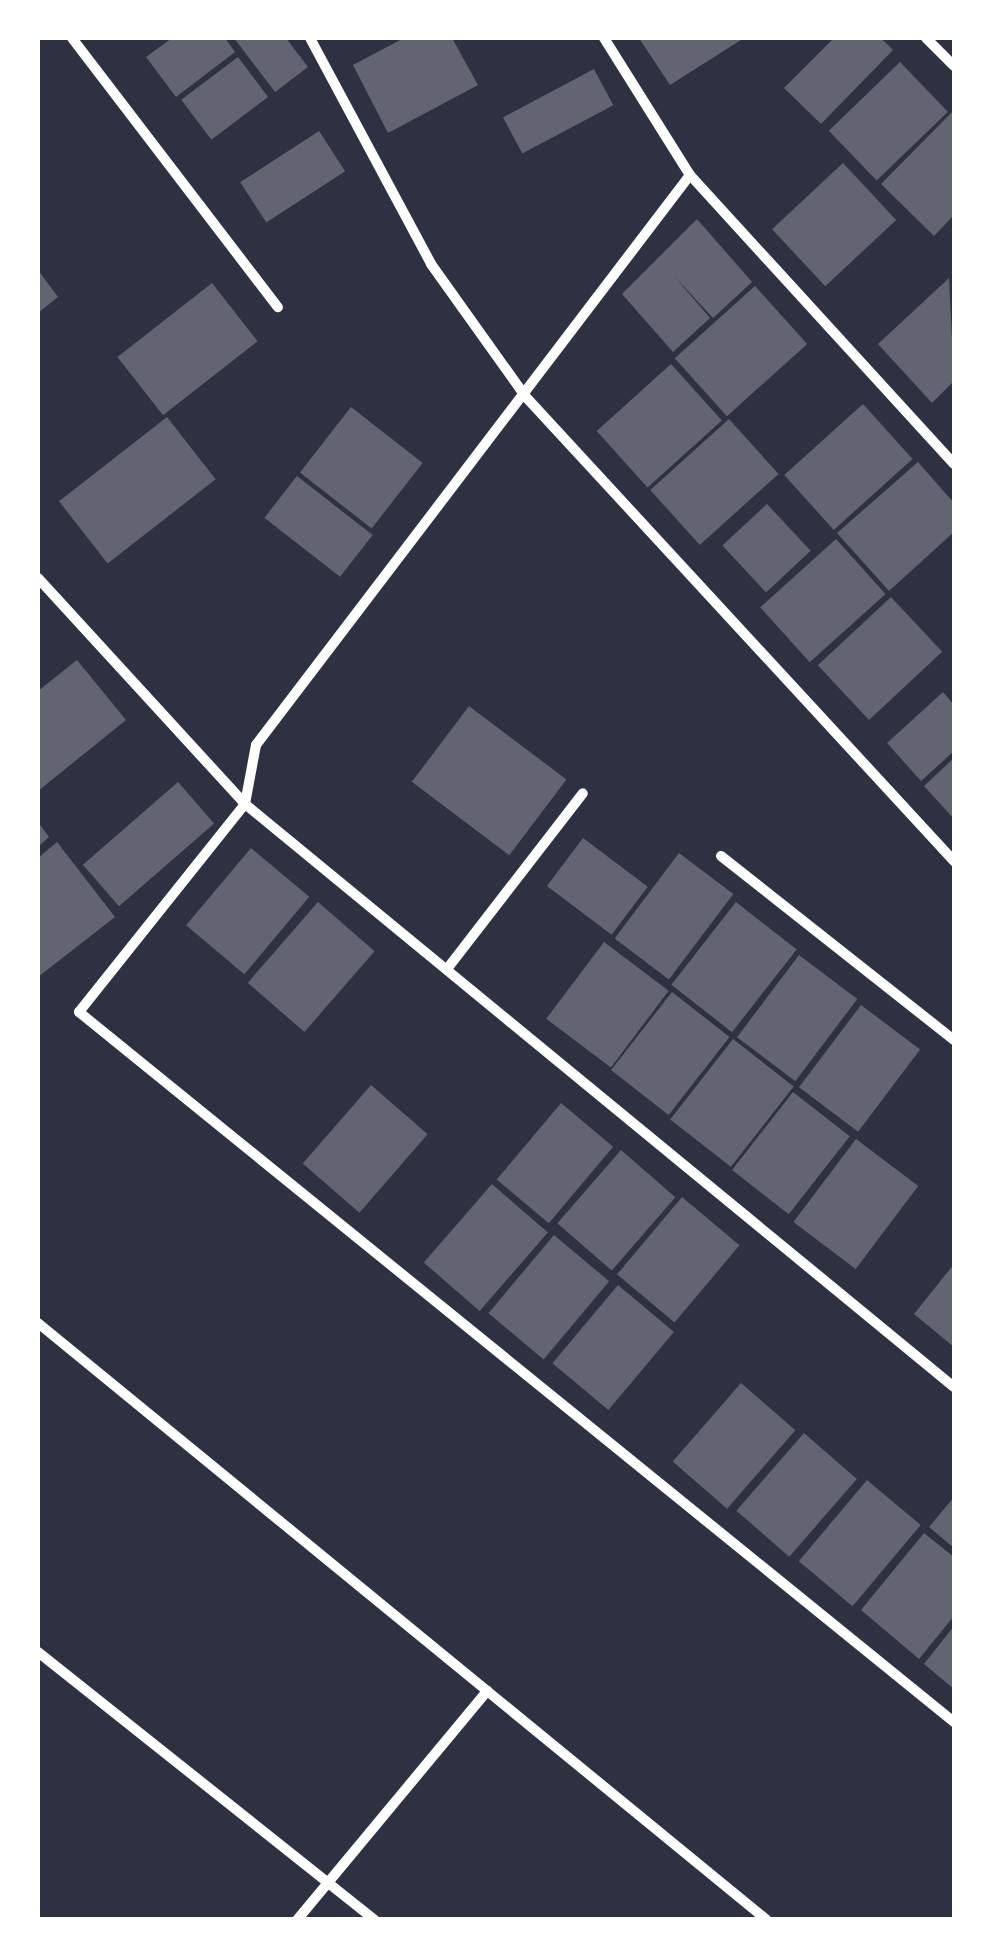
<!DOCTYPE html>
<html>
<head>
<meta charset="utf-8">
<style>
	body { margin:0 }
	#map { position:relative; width:992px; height:1957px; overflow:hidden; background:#2d3142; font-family:"Open Sans",sans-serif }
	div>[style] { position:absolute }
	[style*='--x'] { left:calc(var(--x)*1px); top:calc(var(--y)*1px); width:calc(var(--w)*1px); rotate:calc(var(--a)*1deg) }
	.building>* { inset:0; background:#626471; transform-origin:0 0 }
	.minor>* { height:10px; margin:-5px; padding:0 5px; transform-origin:5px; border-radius:5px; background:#fff }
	span { translate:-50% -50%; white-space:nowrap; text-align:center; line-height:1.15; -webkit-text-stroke:8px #fff; paint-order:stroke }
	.frame { position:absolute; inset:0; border:40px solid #fff; pointer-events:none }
</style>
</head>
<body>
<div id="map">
	<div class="building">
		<i style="clip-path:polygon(172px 38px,225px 38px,235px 52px,176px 97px,146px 57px)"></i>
		<i style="clip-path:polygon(234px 38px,286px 38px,308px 67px,275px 92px)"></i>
		<i style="clip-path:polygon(404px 38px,452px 38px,478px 85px,388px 133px,353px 65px)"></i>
		<i style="clip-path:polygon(639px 38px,744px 38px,670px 85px)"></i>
		<i style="clip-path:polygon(834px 38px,881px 38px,893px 50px,821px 124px,784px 88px)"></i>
		<i style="left:238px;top:57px;width:50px;height:71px;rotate:53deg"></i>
		<i style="left:900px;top:62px;width:69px;height:99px;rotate:46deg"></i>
		<i style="left:594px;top:69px;width:41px;height:103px;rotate:62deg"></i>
		<i style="clip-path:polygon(954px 110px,954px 215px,934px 236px,881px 184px)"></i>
		<i style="left:319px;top:131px;width:48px;height:94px;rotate:57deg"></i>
		<i style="left:843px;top:163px;width:78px;height:97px;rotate:47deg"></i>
		<i style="clip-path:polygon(697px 219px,752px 282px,713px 318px,674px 276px,710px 318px,673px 352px,622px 294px)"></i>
		<i style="clip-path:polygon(38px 270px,58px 297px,38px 313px)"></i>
		<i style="clip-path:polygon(949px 278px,954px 381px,932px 403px,878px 344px)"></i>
		<i style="left:212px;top:283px;width:74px;height:120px;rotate:52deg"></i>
		<i style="left:755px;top:286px;width:78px;height:108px;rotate:48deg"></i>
		<i style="left:671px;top:364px;width:76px;height:100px;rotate:48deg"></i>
		<i style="left:863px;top:404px;width:74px;height:106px;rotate:48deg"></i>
		<i style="left:351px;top:407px;width:91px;height:83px;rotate:38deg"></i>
		<i style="left:167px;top:417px;width:79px;height:137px;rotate:52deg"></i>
		<i style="left:729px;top:419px;width:74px;height:106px;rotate:48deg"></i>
		<i style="clip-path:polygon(918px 462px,954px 503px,954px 532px,889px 591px,837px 533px)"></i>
		<i style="left:297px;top:476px;width:96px;height:53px;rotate:38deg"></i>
		<i style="left:767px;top:504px;width:64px;height:61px;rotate:47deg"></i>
		<i style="left:836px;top:539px;width:74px;height:102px;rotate:48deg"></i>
		<i style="left:891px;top:597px;width:75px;height:100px;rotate:47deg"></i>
		<i style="clip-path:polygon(77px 660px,126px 720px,38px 791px,38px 691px)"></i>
		<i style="clip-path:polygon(943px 692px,954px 705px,954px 751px,921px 781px,887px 743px)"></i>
		<i style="left:469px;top:706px;width:122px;height:95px;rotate:37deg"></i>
		<i style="clip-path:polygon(954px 758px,954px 819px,924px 786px)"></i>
		<i style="left:178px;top:782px;width:55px;height:126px;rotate:49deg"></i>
		<i style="clip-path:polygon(38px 822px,49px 837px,38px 847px)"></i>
		<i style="left:583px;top:838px;width:81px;height:60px;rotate:37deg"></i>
		<i style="clip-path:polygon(57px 842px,115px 917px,38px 977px,38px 858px)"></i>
		<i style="left:251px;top:848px;width:76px;height:101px;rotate:40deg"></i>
		<i style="left:679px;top:853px;width:68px;height:107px;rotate:37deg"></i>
		<i style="left:318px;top:902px;width:75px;height:107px;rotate:41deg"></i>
		<i style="left:736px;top:902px;width:77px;height:105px;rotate:38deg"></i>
		<i style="left:604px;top:942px;width:81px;height:96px;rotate:37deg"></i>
		<i style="left:799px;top:955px;width:73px;height:103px;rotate:37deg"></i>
		<i style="left:672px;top:992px;width:73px;height:99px;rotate:38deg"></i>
		<i style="left:861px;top:1005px;width:74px;height:103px;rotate:37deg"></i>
		<i style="left:733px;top:1039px;width:77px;height:102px;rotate:38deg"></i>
		<i style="left:371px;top:1085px;width:75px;height:104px;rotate:41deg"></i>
		<i style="left:793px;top:1092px;width:72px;height:99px;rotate:38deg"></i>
		<i style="left:561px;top:1103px;width:68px;height:100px;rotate:40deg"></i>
		<i style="left:856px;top:1139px;width:78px;height:104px;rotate:37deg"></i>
		<i style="left:621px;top:1150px;width:72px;height:97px;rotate:41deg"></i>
		<i style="left:492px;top:1184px;width:74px;height:104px;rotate:41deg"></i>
		<i style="left:682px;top:1197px;width:75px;height:101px;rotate:40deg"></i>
		<i style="left:554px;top:1235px;width:72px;height:102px;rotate:40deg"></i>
		<i style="clip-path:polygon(954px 1264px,954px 1347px,914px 1314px)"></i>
		<i style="left:618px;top:1285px;width:73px;height:102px;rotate:40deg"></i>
		<i style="left:741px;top:1383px;width:72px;height:104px;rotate:41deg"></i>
		<i style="left:804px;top:1433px;width:70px;height:103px;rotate:41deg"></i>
		<i style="left:867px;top:1480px;width:70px;height:106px;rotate:40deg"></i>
		<i style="clip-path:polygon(954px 1497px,954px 1548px,929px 1527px)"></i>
		<i style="clip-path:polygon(924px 1533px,954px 1557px,954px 1616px,919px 1659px,861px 1610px)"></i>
		<i style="clip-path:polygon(954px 1626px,954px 1689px,924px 1664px)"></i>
	</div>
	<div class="minor">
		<i style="--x:72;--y:38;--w:339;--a:52.6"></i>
		<i style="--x:310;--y:38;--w:256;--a:61.8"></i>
		<i style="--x:431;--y:264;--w:162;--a:54.5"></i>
		<i style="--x:525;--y:396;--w:633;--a:47.31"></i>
		<i style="--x:604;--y:38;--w:162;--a:57.9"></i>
		<i style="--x:690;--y:175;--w:391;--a:47.6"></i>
		<i style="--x:926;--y:38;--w:40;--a:45"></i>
		<i style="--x:690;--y:175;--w:716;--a:127.29"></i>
		<i style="--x:256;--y:745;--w:60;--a:100.6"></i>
		<i style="--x:245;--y:804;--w:266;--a:128.6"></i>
		<i style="--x:79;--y:1012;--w:1127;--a:39.06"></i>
		<i style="--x:38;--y:578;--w:306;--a:47.5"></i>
		<i style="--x:245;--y:804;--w:918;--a:39.43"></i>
		<i style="--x:721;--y:856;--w:297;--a:38.3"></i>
		<i style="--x:447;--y:969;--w:222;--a:-52.3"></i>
		<i style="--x:38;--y:1323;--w:942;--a:39.32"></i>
		<i style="--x:38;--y:1652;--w:431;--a:38.5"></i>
		<i style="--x:297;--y:1920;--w:298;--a:-50.3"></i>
	</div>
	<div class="frame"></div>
</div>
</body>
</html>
